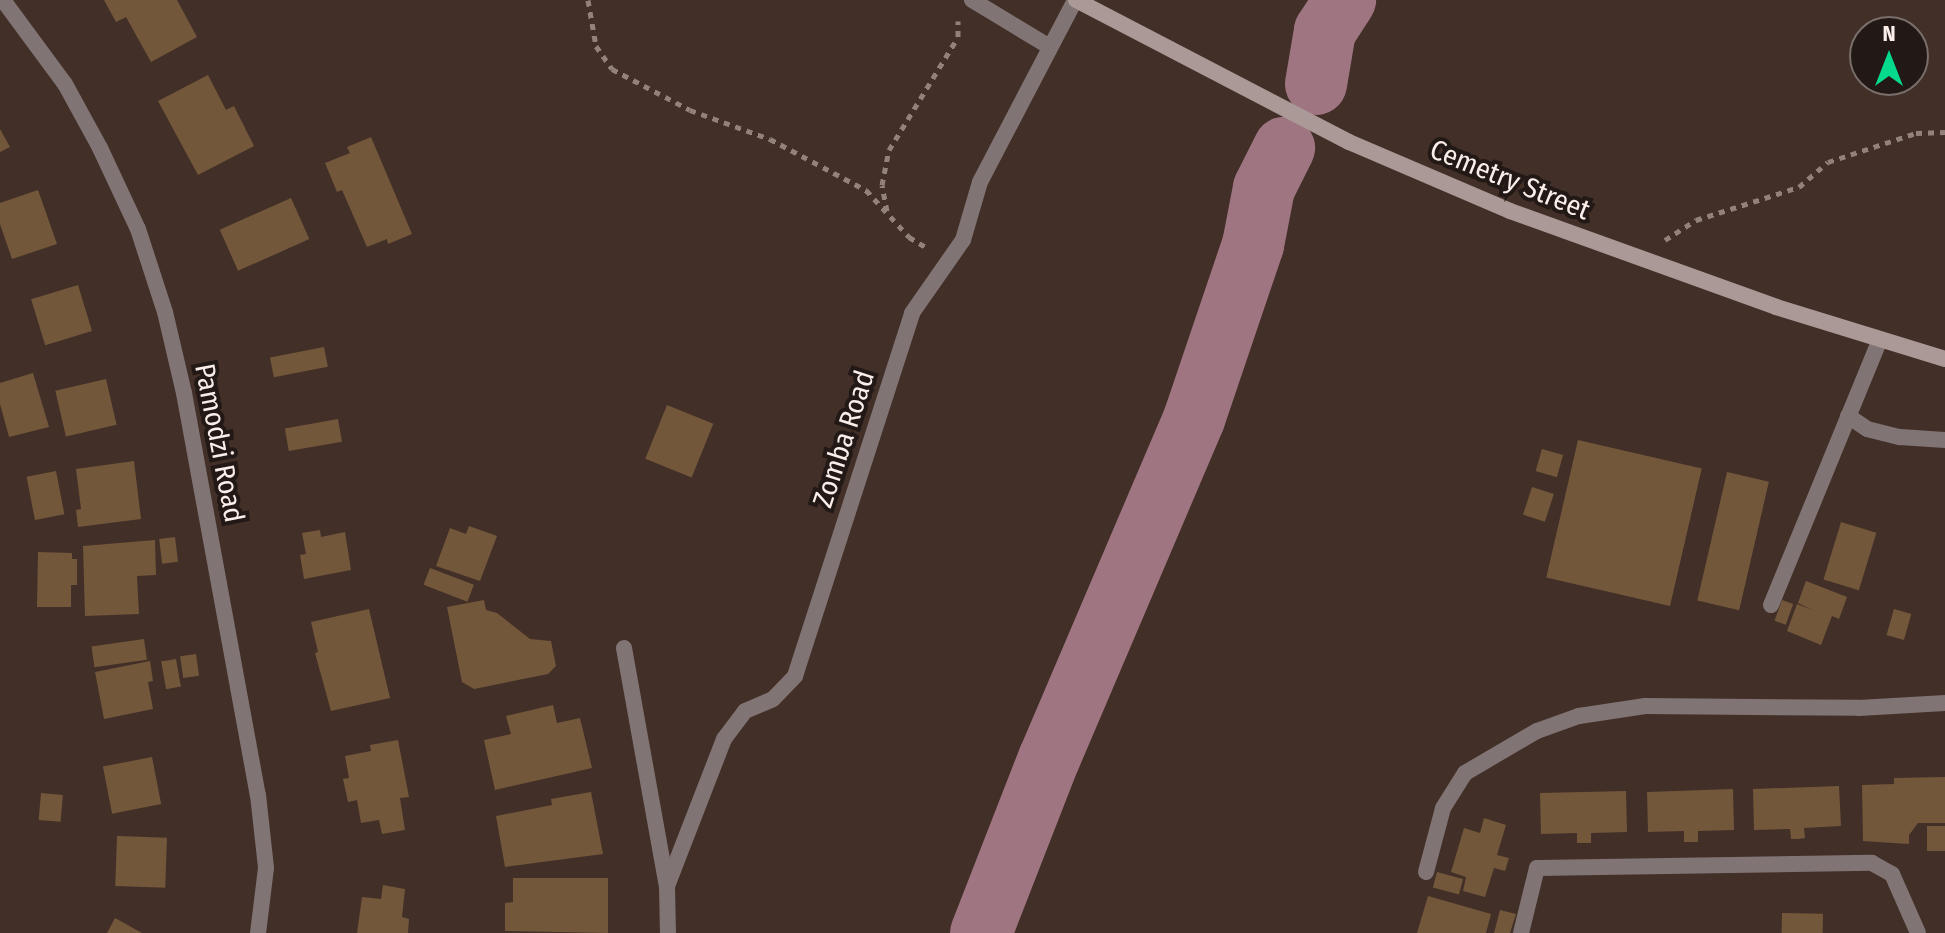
<!DOCTYPE html>
<html>
<head>
<meta charset="utf-8">
<style>
	body { margin:0 }
	#map { position:relative; width:1945px; height:933px; overflow:hidden; background:#422f27; font-family:"Fira Sans Condensed",sans-serif }
	div>[style] { position:absolute }
	[style*='--x'] { left:calc(var(--x)*1px); top:calc(var(--y)*1px); width:calc(var(--w)*1px); rotate:calc(var(--a)*1deg) }
	.river>* { height:62px; margin:-31px; padding:0 31px; transform-origin:31px; border-radius:31px; background:#a07582 }
	.building>* { inset:0; background:#73573b; transform-origin:0 0 }
	.path>* { height:5px; margin-top:-2.5px; transform-origin:0; background:repeating-linear-gradient(90deg,#93827c 0 6px,transparent 0 12px) }
	.lane>* { height:16px; margin:-8px; padding:0 8px; transform-origin:8px; border-radius:8px; background:#807474 }
	.street>* { height:16px; margin:-8px; padding:0 8px; transform-origin:8px; border-radius:8px; background:#807474 }
	.secondary>* { height:16px; margin:-8px; padding:0 8px; transform-origin:8px; border-radius:8px; background:#aa9997 }
	span { translate:-50% -50%; white-space:nowrap; text-align:center; line-height:1.15; -webkit-text-stroke:8px #221916; paint-order:stroke }
	.street-label { font-size:28px; color:#fbeee9 }
	.north { position:absolute; left:1849px; top:16px; width:80px; height:80px; box-sizing:border-box; background:#221916; border:2px solid #796e6a; border-radius:50%; rotate:0deg; font-size:22px; font-weight:700; line-height:32px; text-align:center; color:#fbeee9 }
	.north::after { content:''; display:block; margin:auto; width:28px; height:36px; background:#05d98b; clip-path:polygon(50% 0,100% 100%,50% 72%,0 100%) }
</style>
</head>
<body>
<div id="map">
	<div class="river">
		<i style="--x:1316;--y:84;--w:54;--a:-80.4"></i>
		<i style="--x:1325;--y:31;--w:37;--a:-57"></i>
		<i style="--x:981;--y:933;--w:187;--a:-68.7"></i>
		<i style="--x:1049;--y:759;--w:370;--a:-66.9"></i>
		<i style="--x:1194;--y:419;--w:184;--a:-71.3"></i>
		<i style="--x:1253;--y:245;--w:58;--a:-79.1"></i>
		<i style="--x:1264;--y:188;--w:45;--a:-63.4"></i>
	</div>
	<div class="building">
		<i style="clip-path:polygon(104px 0,177px 0,197px 37px,151px 62px,126px 17px,116px 22px)"></i>
		<i style="clip-path:polygon(208px 75px,226px 110px,234px 106px,254px 146px,198px 175px,158px 101px)"></i>
		<i style="clip-path:polygon(0 129px,10px 147px,0 152px)"></i>
		<i style="clip-path:polygon(371px 137px,412px 234px,388px 244px,387px 239px,367px 247px,342px 190px,337px 192px,325px 163px,350px 153px,347px 147px)"></i>
		<i style="clip-path:polygon(38px 190px,57px 244px,12px 259px,0 224px,0 203px)"></i>
		<i style="left:291px;top:198px;width:45px;height:78px;rotate:66deg"></i>
		<i style="left:78px;top:285px;width:48px;height:49px;rotate:73deg"></i>
		<i style="left:324px;top:347px;width:20px;height:55px;rotate:79deg"></i>
		<i style="clip-path:polygon(33px 373px,49px 427px,9px 437px,0 404px,0 383px)"></i>
		<i style="left:106px;top:379px;width:47px;height:52px;rotate:77deg"></i>
		<i style="left:667px;top:405px;width:50px;height:58px;rotate:22deg"></i>
		<i style="left:338px;top:419px;width:23px;height:54px;rotate:80deg"></i>
		<i style="left:1578px;top:440px;width:127px;height:141px;rotate:13deg"></i>
		<i style="left:1542px;top:449px;width:22px;height:23px;rotate:16deg"></i>
		<i style="clip-path:polygon(134px 461px,141px 519px,78px 527px,76px 510px,81px 509px,76px 469px)"></i>
		<i style="left:56px;top:471px;width:44px;height:30px;rotate:79deg"></i>
		<i style="left:1727px;top:472px;width:43px;height:132px;rotate:13deg"></i>
		<i style="left:1532px;top:487px;width:23px;height:29px;rotate:18deg"></i>
		<i style="left:1841px;top:522px;width:37px;height:60px;rotate:17deg"></i>
		<i style="clip-path:polygon(469px 526px,497px 536px,480px 581px,436px 566px,450px 528px,466px 534px)"></i>
		<i style="clip-path:polygon(320px 530px,321px 537px,345px 532px,351px 570px,304px 579px,300px 555px,306px 554px,302px 533px)"></i>
		<i style="left:175px;top:537px;width:25px;height:16px;rotate:83deg"></i>
		<i style="clip-path:polygon(155px 540px,156px 575px,137px 576px,139px 614px,85px 616px,83px 546px)"></i>
		<i style="clip-path:polygon(38px 552px,72px 553px,72px 559px,77px 559px,77px 585px,71px 585px,71px 607px,37px 607px)"></i>
		<i style="left:430px;top:568px;width:47px;height:18px;rotate:21deg"></i>
		<i style="clip-path:polygon(1806px 581px,1847px 597px,1839px 619px,1832px 616px,1821px 645px,1787px 631px,1797px 604px,1812px 610px,1798px 603px)"></i>
		<i style="clip-path:polygon(484px 600px,486px 610px,497px 613px,530px 639px,551px 641px,556px 666px,548px 674px,474px 689px,462px 682px,447px 607px)"></i>
		<i style="left:1782px;top:600px;width:12px;height:22px;rotate:20deg"></i>
		<i style="clip-path:polygon(369px 609px,390px 698px,331px 711px,315px 653px,318px 652px,311px 622px)"></i>
		<i style="left:1894px;top:609px;width:18px;height:27px;rotate:16deg"></i>
		<i style="left:144px;top:639px;width:21px;height:53px;rotate:82deg"></i>
		<i style="left:196px;top:654px;width:22px;height:16px;rotate:82deg"></i>
		<i style="left:176px;top:659px;width:28px;height:15px;rotate:80deg"></i>
		<i style="clip-path:polygon(150px 661px,153px 681px,148px 682px,153px 709px,104px 719px,95px 672px)"></i>
		<i style="clip-path:polygon(553px 705px,557px 723px,580px 718px,592px 768px,495px 790px,484px 740px,511px 734px,506px 716px)"></i>
		<i style="clip-path:polygon(398px 740px,409px 797px,400px 798px,405px 830px,382px 834px,379px 820px,361px 823px,357px 800px,348px 802px,343px 779px,349px 778px,345px 756px,371px 751px,370px 745px)"></i>
		<i style="left:152px;top:757px;width:48px;height:50px;rotate:79deg"></i>
		<i style="clip-path:polygon(1945px 777px,1945px 823px,1918px 823px,1909px 835px,1909px 844px,1863px 841px,1862px 785px,1894px 784px,1894px 778px)"></i>
		<i style="clip-path:polygon(1839px 786px,1841px 826px,1804px 828px,1805px 838px,1798px 839px,1791px 839px,1790px 829px,1754px 830px,1753px 789px)"></i>
		<i style="clip-path:polygon(1733px 789px,1734px 830px,1698px 831px,1698px 842px,1684px 842px,1684px 831px,1648px 832px,1647px 792px)"></i>
		<i style="clip-path:polygon(1626px 791px,1627px 832px,1591px 833px,1591px 843px,1577px 843px,1577px 833px,1541px 834px,1540px 793px)"></i>
		<i style="clip-path:polygon(591px 792px,603px 854px,505px 867px,496px 816px,552px 805px,551px 799px)"></i>
		<i style="left:41px;top:793px;width:22px;height:27px;rotate:5deg"></i>
		<i style="clip-path:polygon(1484px 818px,1506px 825px,1497px 855px,1509px 858px,1505px 871px,1494px 868px,1485px 897px,1463px 891px,1466px 877px,1451px 872px,1464px 828px,1480px 833px)"></i>
		<i style="left:1927px;top:826px;width:18px;height:25px"></i>
		<i style="left:117px;top:836px;width:50px;height:50px;rotate:2deg"></i>
		<i style="left:1437px;top:872px;width:27px;height:16px;rotate:15deg"></i>
		<i style="clip-path:polygon(513px 878px,608px 878px,608px 933px,505px 931px,505px 903px,513px 902px)"></i>
		<i style="clip-path:polygon(383px 885px,405px 889px,402px 917px,409px 919px,408px 933px,357px 933px,362px 897px,381px 899px)"></i>
		<i style="clip-path:polygon(1428px 896px,1491px 914px,1486px 933px,1417px 933px)"></i>
		<i style="clip-path:polygon(1500px 910px,1516px 914px,1510px 933px,1494px 933px)"></i>
		<i style="left:1782px;top:913px;width:41px;height:20px;rotate:1deg"></i>
		<i style="clip-path:polygon(115px 918px,142px 933px,107px 933px)"></i>
	</div>
	<div class="path">
		<i style="--x:588;--y:0;--w:47;--a:80.1"></i>
		<i style="--x:596;--y:46;--w:28;--a:55"></i>
		<i style="--x:612;--y:69;--w:88;--a:27.7"></i>
		<i style="--x:690;--y:110;--w:85;--a:19.9"></i>
		<i style="--x:770;--y:139;--w:109;--a:28"></i>
		<i style="--x:866;--y:190;--w:64;--a:47.5"></i>
		<i style="--x:909;--y:237;--w:23;--a:31"></i>
		<i style="--x:887;--y:211;--w:26;--a:-101"></i>
		<i style="--x:882;--y:185;--w:36;--a:-79"></i>
		<i style="--x:889;--y:150;--w:132;--a:-58.6"></i>
		<i style="--x:958;--y:37;--w:16;--a:-90"></i>
		<i style="--x:1665;--y:240;--w:37;--a:-33"></i>
		<i style="--x:1696;--y:220;--w:108;--a:-17.8"></i>
		<i style="--x:1799;--y:187;--w:38;--a:-41"></i>
		<i style="--x:1828;--y:162;--w:93;--a:-18.2"></i>
		<i style="--x:1916;--y:133;--w:29;--a:-2"></i>
	</div>
	<div class="lane">
		<i style="--x:972;--y:0;--w:91;--a:31.1"></i>
		<i style="--x:1771;--y:605;--w:287;--a:-67.7"></i>
	</div>
	<div class="street">
		<i style="--x:3;--y:0;--w:104;--a:53.6"></i>
		<i style="--x:65;--y:84;--w:73;--a:61.3"></i>
		<i style="--x:100;--y:148;--w:89;--a:64.9"></i>
		<i style="--x:138;--y:229;--w:87;--a:72"></i>
		<i style="--x:165;--y:312;--w:83;--a:76.8"></i>
		<i style="--x:184;--y:393;--w:409;--a:79.6"></i>
		<i style="--x:258;--y:795;--w:73;--a:83.7"></i>
		<i style="--x:266;--y:868;--w:65;--a:97"></i>
		<i style="--x:1848;--y:416;--w:23;--a:34"></i>
		<i style="--x:1867;--y:429;--w:34;--a:14"></i>
		<i style="--x:1900;--y:437;--w:45;--a:3.8"></i>
		<i style="--x:624;--y:648;--w:242;--a:79.8"></i>
		<i style="--x:667;--y:886;--w:47;--a:88.8"></i>
		<i style="--x:1426;--y:872;--w:66;--a:-75.1"></i>
		<i style="--x:1443;--y:808;--w:41;--a:-57.8"></i>
		<i style="--x:1465;--y:773;--w:83;--a:-30.3"></i>
		<i style="--x:1537;--y:731;--w:45;--a:-19.7"></i>
		<i style="--x:1579;--y:716;--w:67;--a:-8.6"></i>
		<i style="--x:1645;--y:706;--w:214;--a:0.5"></i>
		<i style="--x:1859;--y:708;--w:86;--a:-3.3"></i>
		<i style="--x:667;--y:886;--w:158;--a:-68.8"></i>
		<i style="--x:724;--y:739;--w:35;--a:-53"></i>
		<i style="--x:745;--y:711;--w:30;--a:-23"></i>
		<i style="--x:773;--y:699;--w:32;--a:-46"></i>
		<i style="--x:795;--y:676;--w:381;--a:-72.1"></i>
		<i style="--x:912;--y:313;--w:89;--a:-55.1"></i>
		<i style="--x:963;--y:240;--w:60;--a:-73.7"></i>
		<i style="--x:980;--y:182;--w:205;--a:-62.4"></i>
		<i style="--x:1521;--y:933;--w:67;--a:-76.2"></i>
		<i style="--x:1537;--y:868;--w:335;--a:-0.9"></i>
		<i style="--x:1872;--y:863;--w:23;--a:29"></i>
		<i style="--x:1892;--y:874;--w:64;--a:66.2"></i>
	</div>
	<div class="secondary">
		<i style="--x:1076;--y:0;--w:308;--a:27.5"></i>
		<i style="--x:1349;--y:142;--w:175;--a:23.2"></i>
		<i style="--x:1510;--y:211;--w:283;--a:19.8"></i>
		<i style="--x:1776;--y:307;--w:177;--a:17.1"></i>
	</div>
	<div class="street-label">
		<span style="left:1510px;top:180px;rotate:22deg">Cemetry Street</span>
		<span style="left:844px;top:439px;rotate:-72deg">Zomba Road</span>
		<span style="left:219px;top:443px;rotate:79deg">Pamodzi Road</span>
	</div>
	<div class="north">N</div>
</div>
</body>
</html>
